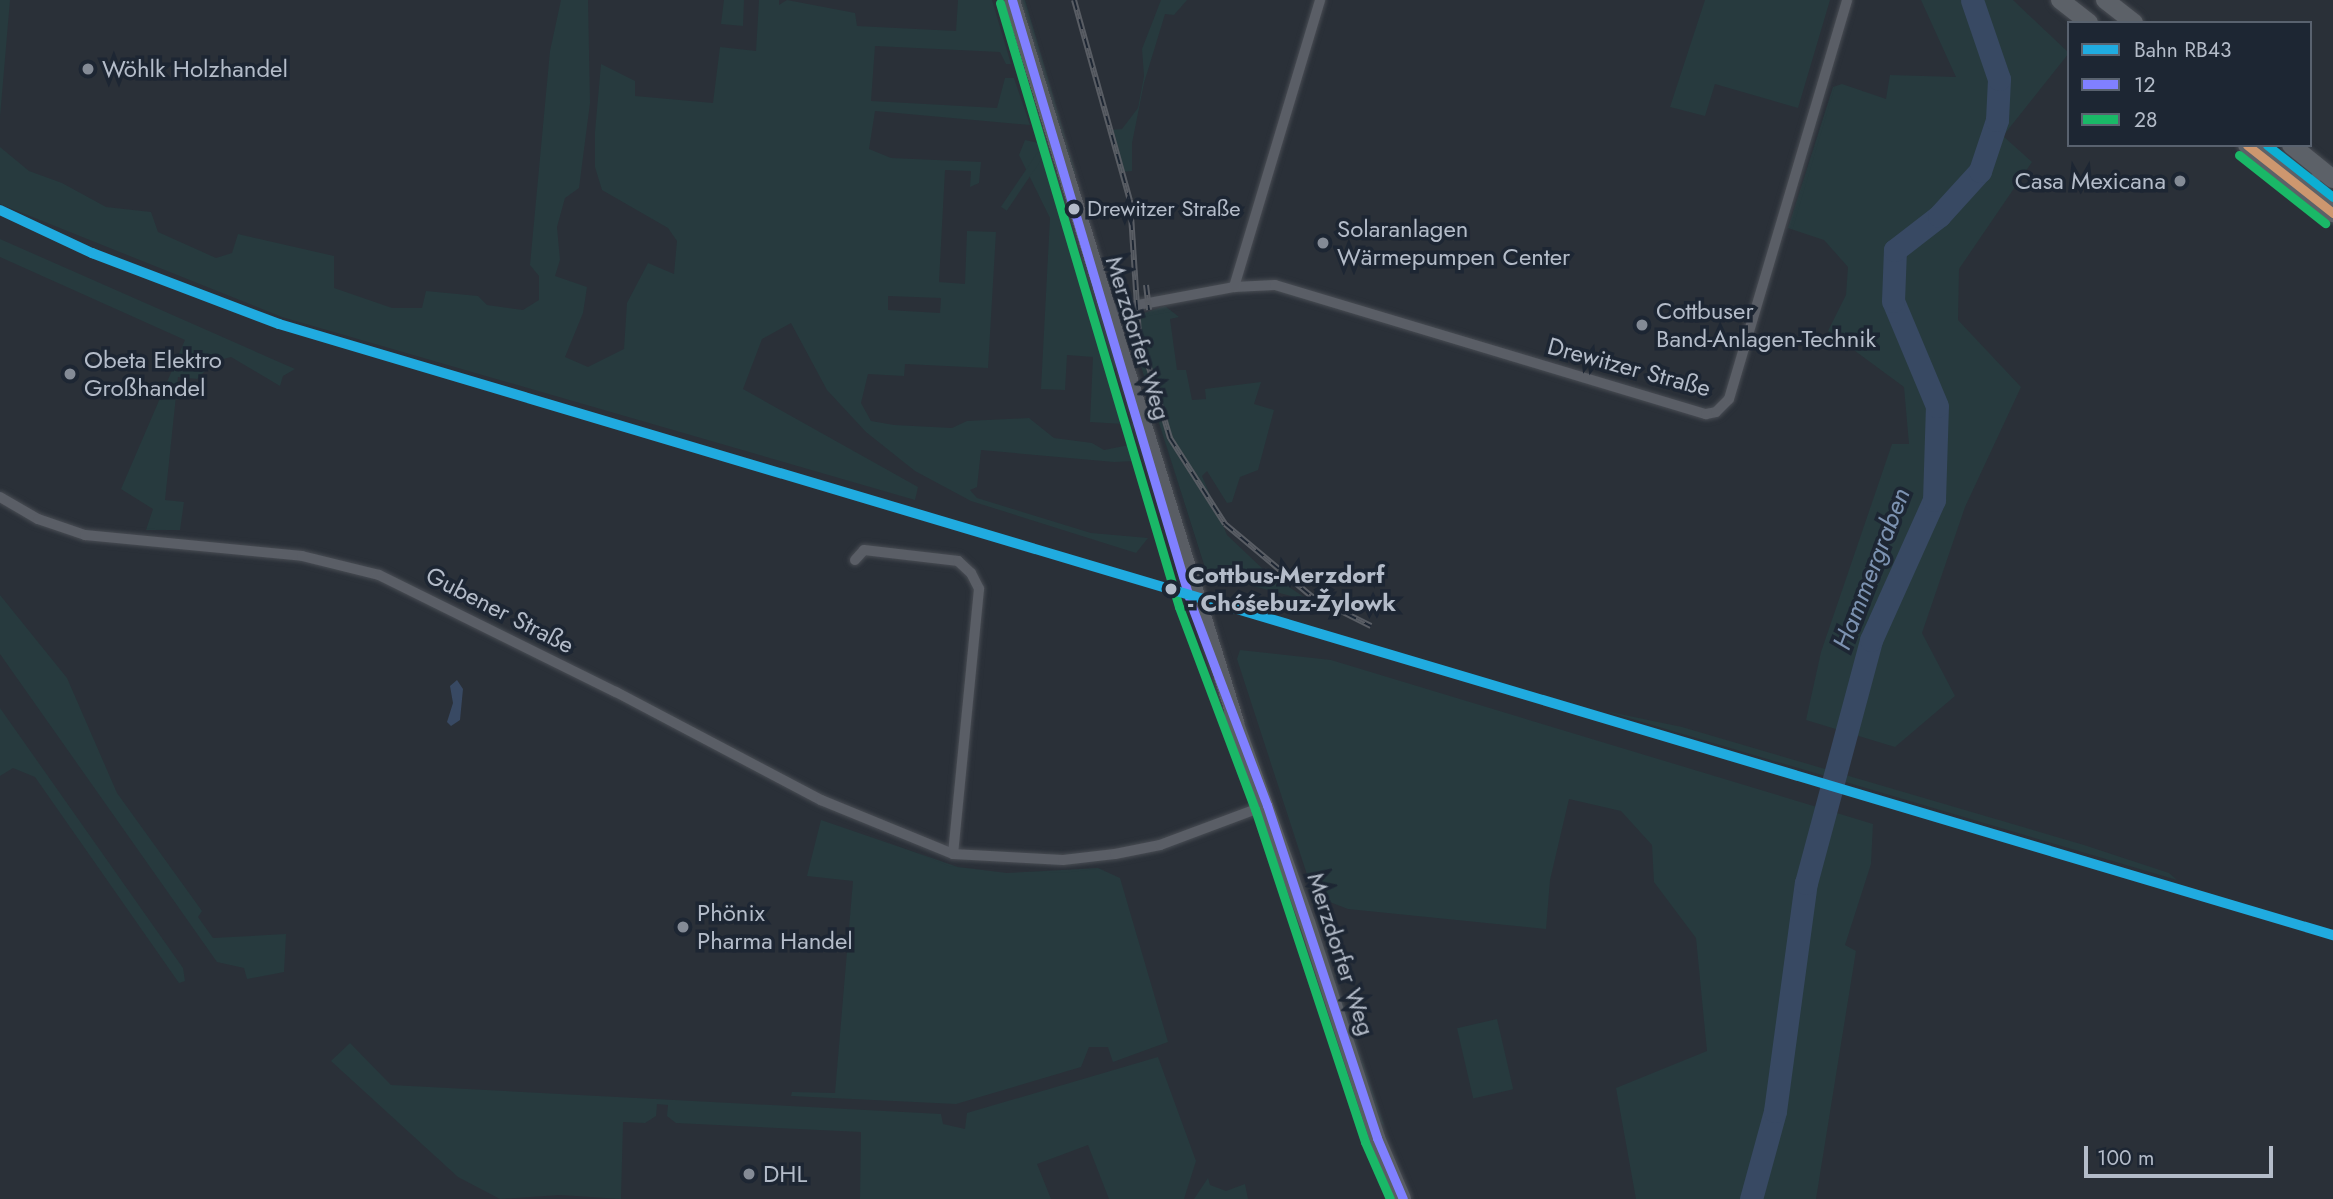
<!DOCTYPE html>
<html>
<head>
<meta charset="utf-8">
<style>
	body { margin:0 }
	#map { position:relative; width:2333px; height:1199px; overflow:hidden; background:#2a3038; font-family:Jost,sans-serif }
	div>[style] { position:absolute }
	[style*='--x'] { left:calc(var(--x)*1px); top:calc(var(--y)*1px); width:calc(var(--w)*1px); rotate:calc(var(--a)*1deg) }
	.green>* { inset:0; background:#273a3e; transform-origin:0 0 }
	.water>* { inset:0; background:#384963 }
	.river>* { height:23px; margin:-11.5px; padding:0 11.5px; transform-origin:11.5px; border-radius:11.5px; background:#384963 }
	.roads { filter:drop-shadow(0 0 2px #484c53) drop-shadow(0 0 2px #484c53) }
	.street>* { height:10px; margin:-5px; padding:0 5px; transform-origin:5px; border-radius:5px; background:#5a5e66 }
	.secondary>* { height:16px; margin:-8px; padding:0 8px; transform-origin:8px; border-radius:8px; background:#595d64 }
	.primary>* { height:18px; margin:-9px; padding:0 9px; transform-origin:9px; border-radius:9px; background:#5c6168 }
	.rail>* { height:6px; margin-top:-3px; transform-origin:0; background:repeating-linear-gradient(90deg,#1d2633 0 10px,#595d64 0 20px); box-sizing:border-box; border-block:2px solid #595d64 }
	.bus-1>* { height:9px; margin:-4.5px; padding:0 4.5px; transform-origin:4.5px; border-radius:4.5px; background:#8080ff }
	.bus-2>* { height:9px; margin:-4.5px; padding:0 4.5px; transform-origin:4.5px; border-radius:4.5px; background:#1ab867 }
	.bus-3>* { height:9px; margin:-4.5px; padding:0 4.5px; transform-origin:4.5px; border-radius:4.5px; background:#cd976f }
	.bus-4>* { height:9px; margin:-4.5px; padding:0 4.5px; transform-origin:4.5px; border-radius:4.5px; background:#0dafd3 }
	.rail-1>* { height:10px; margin:-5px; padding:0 5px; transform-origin:5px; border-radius:5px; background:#20abe0 }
	.dots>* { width:19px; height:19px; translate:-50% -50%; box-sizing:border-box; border:4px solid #1d2633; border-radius:50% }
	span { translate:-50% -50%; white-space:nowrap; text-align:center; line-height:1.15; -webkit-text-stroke:7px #1d2633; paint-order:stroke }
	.bus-label { font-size:22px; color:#b4bcc9 }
	.left { translate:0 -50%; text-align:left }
	.poi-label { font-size:24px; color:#b4bcc9 }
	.right { translate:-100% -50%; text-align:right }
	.street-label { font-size:24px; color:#b4bcc9 }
	.stop-label { font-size:24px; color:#b4bcc9; font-weight:700 }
	.water-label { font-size:26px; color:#7c92b1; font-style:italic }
	.legend { position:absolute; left:2067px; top:21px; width:245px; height:126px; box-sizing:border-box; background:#1d2633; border:2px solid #59626f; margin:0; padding:9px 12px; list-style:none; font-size:21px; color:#b4bcc9 }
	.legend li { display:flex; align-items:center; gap:14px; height:35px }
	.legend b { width:35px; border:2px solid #59626f }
	.scale { position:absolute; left:2084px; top:1146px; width:189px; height:32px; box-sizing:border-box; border:4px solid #b4bcc9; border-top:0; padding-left:9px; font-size:21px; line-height:24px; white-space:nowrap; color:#b4bcc9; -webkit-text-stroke:5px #1d2633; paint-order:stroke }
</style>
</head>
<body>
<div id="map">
	<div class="green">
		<i style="clip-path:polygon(0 0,10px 0,0 117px)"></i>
		<i style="clip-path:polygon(evenodd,561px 0,588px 0,590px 103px,579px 188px,565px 198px,557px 227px,560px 260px,555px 276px,587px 287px,583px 313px,565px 357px,588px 367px,624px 349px,627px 303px,648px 263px,674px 274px,677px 241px,668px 228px,602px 190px,595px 167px,595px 132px,601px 64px,635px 81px,635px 96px,713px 103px,720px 47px,756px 51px,759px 0,779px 0,779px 5px,787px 0,855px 13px,857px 26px,956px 31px,958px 0,992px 0,1011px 64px,1006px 64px,1000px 52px,875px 46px,871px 101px,997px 108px,1005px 78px,1014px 78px,1030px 125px,875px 111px,869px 149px,891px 158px,981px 162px,979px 183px,970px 187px,971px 171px,945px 170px,939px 282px,965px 284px,967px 231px,996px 232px,988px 368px,905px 364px,904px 376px,868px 374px,861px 403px,871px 421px,894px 425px,952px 428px,967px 421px,1029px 418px,1054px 438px,1092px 443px,1104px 450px,1129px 445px,1134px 461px,1114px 462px,981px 450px,977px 487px,970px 490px,977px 498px,1091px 533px,1148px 538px,1136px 553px,971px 501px,915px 471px,866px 432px,827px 390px,791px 323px,762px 339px,743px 389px,918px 487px,915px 500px,282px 317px,0 204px,0 147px,29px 171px,62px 183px,106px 207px,151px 212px,158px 232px,216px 258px,232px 253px,238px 234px,334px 256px,334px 288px,392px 308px,422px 308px,426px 291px,478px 296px,487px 305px,523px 310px,539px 300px,539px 276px,530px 265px,550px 51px,561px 0,888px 296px,941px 298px,940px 313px,888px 310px,888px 296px)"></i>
		<i style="clip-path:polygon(724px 0,744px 0,743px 26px,721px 24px)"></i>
		<i style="clip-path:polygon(1019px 0,1025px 0,1076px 174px,1071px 176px,1065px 139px,1059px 132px)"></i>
		<i style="clip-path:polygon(1161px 0,1187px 0,1174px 15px,1165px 14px,1144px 83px,1132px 143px,1132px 171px,1120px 172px,1109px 130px,1122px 129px,1138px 108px,1144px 76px,1142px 49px)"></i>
		<i style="clip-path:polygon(1705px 0,1830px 0,1798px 108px,1715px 84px,1705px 116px,1670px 107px)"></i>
		<i style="clip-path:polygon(1921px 0,2013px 0,2069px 53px,2003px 136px,2032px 162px,1959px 269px,1958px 320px,2021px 387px,1965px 507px,1922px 633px,1955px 696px,1895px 747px,1806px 720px,1821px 652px,1892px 444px,1909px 444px,1904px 387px,1828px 331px,1846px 295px,1848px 267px,1824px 240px,1788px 228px,1833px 87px,1842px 84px,1886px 99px,1890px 75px,1956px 77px)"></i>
		<i style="clip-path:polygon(1025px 140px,1039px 143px,1123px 424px,1090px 422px,1093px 357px,1067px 355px,1065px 390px,1041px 389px,1050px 218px,1019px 155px)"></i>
		<i style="left:1044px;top:143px;width:7px;height:77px;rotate:34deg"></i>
		<i style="clip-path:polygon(0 239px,295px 369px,283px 376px,280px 386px,231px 357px,215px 361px,197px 379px,178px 377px,165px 500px,184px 502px,180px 530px,146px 530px,153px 509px,121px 489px,185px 340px,0 257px)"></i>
		<i style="clip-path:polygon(1083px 256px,1116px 366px,1113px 372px,1130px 423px,1135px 424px,1132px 433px,1078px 258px)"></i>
		<i style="clip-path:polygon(1165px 306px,1179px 317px,1170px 319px,1177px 370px,1186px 370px,1192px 400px,1206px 399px,1205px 389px,1261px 382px,1254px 404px,1274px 410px,1258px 470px,1240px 477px,1232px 502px,1227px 503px,1207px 471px,1202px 476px,1227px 535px,1265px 571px,1310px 601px,1207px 574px,1126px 319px)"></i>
		<i style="clip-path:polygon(0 595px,67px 678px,117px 793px,202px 911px,198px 917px,213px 938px,286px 934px,284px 972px,247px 979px,244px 968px,217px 962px,0 654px)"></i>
		<i style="clip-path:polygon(1240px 650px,1331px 660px,1873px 824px,1871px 864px,1845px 945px,1856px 951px,1816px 1199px,1636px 1199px,1616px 1088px,1707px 1051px,1696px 938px,1654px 882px,1652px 845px,1621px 811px,1569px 799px,1550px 880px,1546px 929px,1348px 909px,1314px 896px,1237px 659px)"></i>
		<i style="clip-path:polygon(0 708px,183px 968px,185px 981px,179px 983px,35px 777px,13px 768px,0 776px)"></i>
		<i style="clip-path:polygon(1605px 711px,1682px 727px,2084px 845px,2169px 873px,2177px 880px)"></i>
		<i style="clip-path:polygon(821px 820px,958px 867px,1007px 873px,1098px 868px,1120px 878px,1168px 1042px,1113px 1062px,1108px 1047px,1089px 1047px,1081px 1067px,956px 1104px,791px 1096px,792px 1092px,835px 1093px,853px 881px,807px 876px)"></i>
		<i style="clip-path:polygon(1320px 935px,1384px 1125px,1379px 1123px)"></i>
		<i style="clip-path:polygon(1297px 937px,1303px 938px,1396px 1199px,1390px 1199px,1374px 1163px)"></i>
		<i style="left:1497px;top:1019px;width:72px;height:41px;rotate:77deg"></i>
		<i style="clip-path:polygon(350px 1043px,391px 1085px,941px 1114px,943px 1124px,965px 1129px,967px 1113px,1158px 1057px,1196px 1161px,1184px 1199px,1109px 1199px,1088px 1145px,1037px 1164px,1051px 1199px,860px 1199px,861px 1132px,676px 1123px,667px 1116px,668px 1105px,657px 1104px,656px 1116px,645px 1123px,623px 1122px,621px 1199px,560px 1195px,500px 1199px,458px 1177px,331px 1061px)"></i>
		<i style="clip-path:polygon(1208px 1178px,1210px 1185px,1226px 1191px,1245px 1184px,1248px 1199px,1194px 1199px)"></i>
	</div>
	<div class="water">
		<i style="clip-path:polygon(457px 680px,463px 689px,460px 720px,451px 726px,447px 722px,453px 703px,450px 686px)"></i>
	</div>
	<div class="river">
		<i style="--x:1751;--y:1199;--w:91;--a:-74.7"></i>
		<i style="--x:1775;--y:1111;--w:230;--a:-82.3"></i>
		<i style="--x:1806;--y:883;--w:252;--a:-75"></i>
		<i style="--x:1871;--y:640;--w:154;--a:-65.8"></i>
		<i style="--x:1934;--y:500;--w:94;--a:-88.2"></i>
		<i style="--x:1937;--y:406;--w:114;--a:-112.7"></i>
		<i style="--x:1893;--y:301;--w:51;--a:-87.8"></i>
		<i style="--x:1895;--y:250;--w:56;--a:-37.7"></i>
		<i style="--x:1939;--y:216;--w:61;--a:-47.7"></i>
		<i style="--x:1980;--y:171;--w:54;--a:-71.6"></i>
		<i style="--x:1997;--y:120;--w:41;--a:-87.2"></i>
		<i style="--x:1999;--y:79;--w:83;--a:-108.9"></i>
	</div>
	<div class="roads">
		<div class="street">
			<i style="--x:2306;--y:191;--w:26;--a:-53"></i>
			<i style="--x:1234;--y:287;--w:41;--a:-2.8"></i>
			<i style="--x:1275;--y:285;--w:450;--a:16.7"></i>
			<i style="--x:1706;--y:414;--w:10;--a:-11"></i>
			<i style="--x:1716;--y:412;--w:18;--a:-45"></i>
			<i style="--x:1729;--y:399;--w:416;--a:-73.5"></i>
			<i style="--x:1106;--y:311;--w:130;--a:-10.6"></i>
			<i style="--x:1234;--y:287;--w:300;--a:-73.3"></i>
			<i style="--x:0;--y:497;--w:44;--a:30.1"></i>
			<i style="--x:38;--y:519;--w:50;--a:18.8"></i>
			<i style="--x:85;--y:535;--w:218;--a:5.5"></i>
			<i style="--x:302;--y:556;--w:79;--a:13.9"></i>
			<i style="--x:379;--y:575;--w:264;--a:26.3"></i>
			<i style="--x:616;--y:692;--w:232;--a:27.8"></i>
			<i style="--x:821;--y:800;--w:143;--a:22.2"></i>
			<i style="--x:953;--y:854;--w:110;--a:3.1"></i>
			<i style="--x:1063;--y:860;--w:52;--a:-6.6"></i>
			<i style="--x:1115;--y:854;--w:46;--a:-11.3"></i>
			<i style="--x:1160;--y:845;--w:114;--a:-20.5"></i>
			<i style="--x:855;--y:560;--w:13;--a:-48"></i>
			<i style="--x:864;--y:550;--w:95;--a:6.7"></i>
			<i style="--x:958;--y:561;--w:18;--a:43"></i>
			<i style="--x:971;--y:573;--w:18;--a:63"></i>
			<i style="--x:979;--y:589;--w:266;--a:95.6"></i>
		</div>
		<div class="secondary">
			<i style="--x:1012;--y:0;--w:756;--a:72.76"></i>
			<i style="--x:1232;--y:713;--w:222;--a:70.3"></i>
			<i style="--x:1307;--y:922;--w:227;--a:72"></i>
			<i style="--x:1377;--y:1138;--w:66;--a:66.9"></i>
		</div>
		<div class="primary">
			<i style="--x:2060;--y:0;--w:37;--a:38"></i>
			<i style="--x:2105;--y:0;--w:37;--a:38"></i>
			<i style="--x:2247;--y:145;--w:110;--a:38.3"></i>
			<i style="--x:2291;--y:145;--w:54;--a:39"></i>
		</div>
	</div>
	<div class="rail">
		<i style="--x:1074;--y:0;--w:208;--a:74.4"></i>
		<i style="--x:1130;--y:200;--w:134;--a:86.2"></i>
		<i style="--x:1139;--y:334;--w:109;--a:73.4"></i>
		<i style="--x:1170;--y:438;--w:102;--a:57.4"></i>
		<i style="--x:1225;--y:524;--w:112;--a:39.9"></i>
		<i style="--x:1311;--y:596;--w:67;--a:26.6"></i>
		<i style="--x:1146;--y:285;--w:25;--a:83"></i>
	</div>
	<div class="bus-1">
		<i style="--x:1012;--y:0;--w:630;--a:73.49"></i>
		<i style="--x:1191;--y:604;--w:215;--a:69.3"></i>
		<i style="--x:1267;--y:805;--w:351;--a:71.7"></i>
		<i style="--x:1377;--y:1138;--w:66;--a:66.9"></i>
	</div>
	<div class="bus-2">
		<i style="--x:1000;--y:3;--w:630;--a:73.49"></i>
		<i style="--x:1179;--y:607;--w:216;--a:69.4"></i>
		<i style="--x:1255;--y:809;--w:351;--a:71.7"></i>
		<i style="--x:1365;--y:1142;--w:62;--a:66.3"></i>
		<i style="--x:2239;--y:155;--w:110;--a:38.3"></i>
	</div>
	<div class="bus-3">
		<i style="--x:2247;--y:145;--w:110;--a:38.3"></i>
	</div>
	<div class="bus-4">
		<i style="--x:2267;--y:145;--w:84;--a:38.2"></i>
	</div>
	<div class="rail-1">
		<i style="--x:0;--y:210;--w:102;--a:25.1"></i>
		<i style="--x:92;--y:253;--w:200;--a:20.8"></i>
		<i style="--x:279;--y:324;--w:2143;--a:16.57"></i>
	</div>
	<div class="dots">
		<i style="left:88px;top:69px;background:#848b96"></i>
		<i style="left:2180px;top:181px;background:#848b96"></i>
		<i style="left:1074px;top:209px;background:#b4bcc9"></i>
		<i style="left:1323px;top:243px;background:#848b96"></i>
		<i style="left:1642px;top:325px;background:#848b96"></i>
		<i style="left:70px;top:374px;background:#848b96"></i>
		<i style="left:1171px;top:589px;background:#b4bcc9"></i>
		<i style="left:683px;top:927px;background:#848b96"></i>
		<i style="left:749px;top:1174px;background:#848b96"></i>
	</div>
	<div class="bus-label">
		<span class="left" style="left:1087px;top:209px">Drewitzer Straße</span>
	</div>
	<div class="poi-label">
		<span class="left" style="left:102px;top:69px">Wöhlk Holzhandel</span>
		<span class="right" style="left:2166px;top:181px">Casa Mexicana</span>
		<span class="left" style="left:1337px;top:243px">Solaranlagen<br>Wärmepumpen Center</span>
		<span class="left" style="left:1656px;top:325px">Cottbuser<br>Band-Anlagen-Technik</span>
		<span class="left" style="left:84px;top:374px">Obeta Elektro<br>Großhandel</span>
		<span class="left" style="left:697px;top:927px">Phönix<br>Pharma Handel</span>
		<span class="left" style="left:763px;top:1174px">DHL</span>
	</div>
	<div class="street-label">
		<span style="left:1138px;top:338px;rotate:73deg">Merzdorfer Weg</span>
		<span style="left:1629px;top:367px;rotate:15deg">Drewitzer Straße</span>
		<span style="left:500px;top:610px;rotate:27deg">Gubener Straße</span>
		<span style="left:1341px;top:954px;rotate:72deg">Merzdorfer Weg</span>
	</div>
	<div class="stop-label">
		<span class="left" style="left:1188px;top:589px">Cottbus-Merzdorf<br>- Chóśebuz-Žylowk</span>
	</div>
	<div class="water-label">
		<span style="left:1872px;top:569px;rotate:-69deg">Hammergraben</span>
	</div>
	<ul class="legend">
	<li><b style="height:9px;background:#20abe0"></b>Bahn RB43</li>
	<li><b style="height:9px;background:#8080ff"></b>12</li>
	<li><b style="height:9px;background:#1ab867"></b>28</li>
	</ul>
	<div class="scale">100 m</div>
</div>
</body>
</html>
